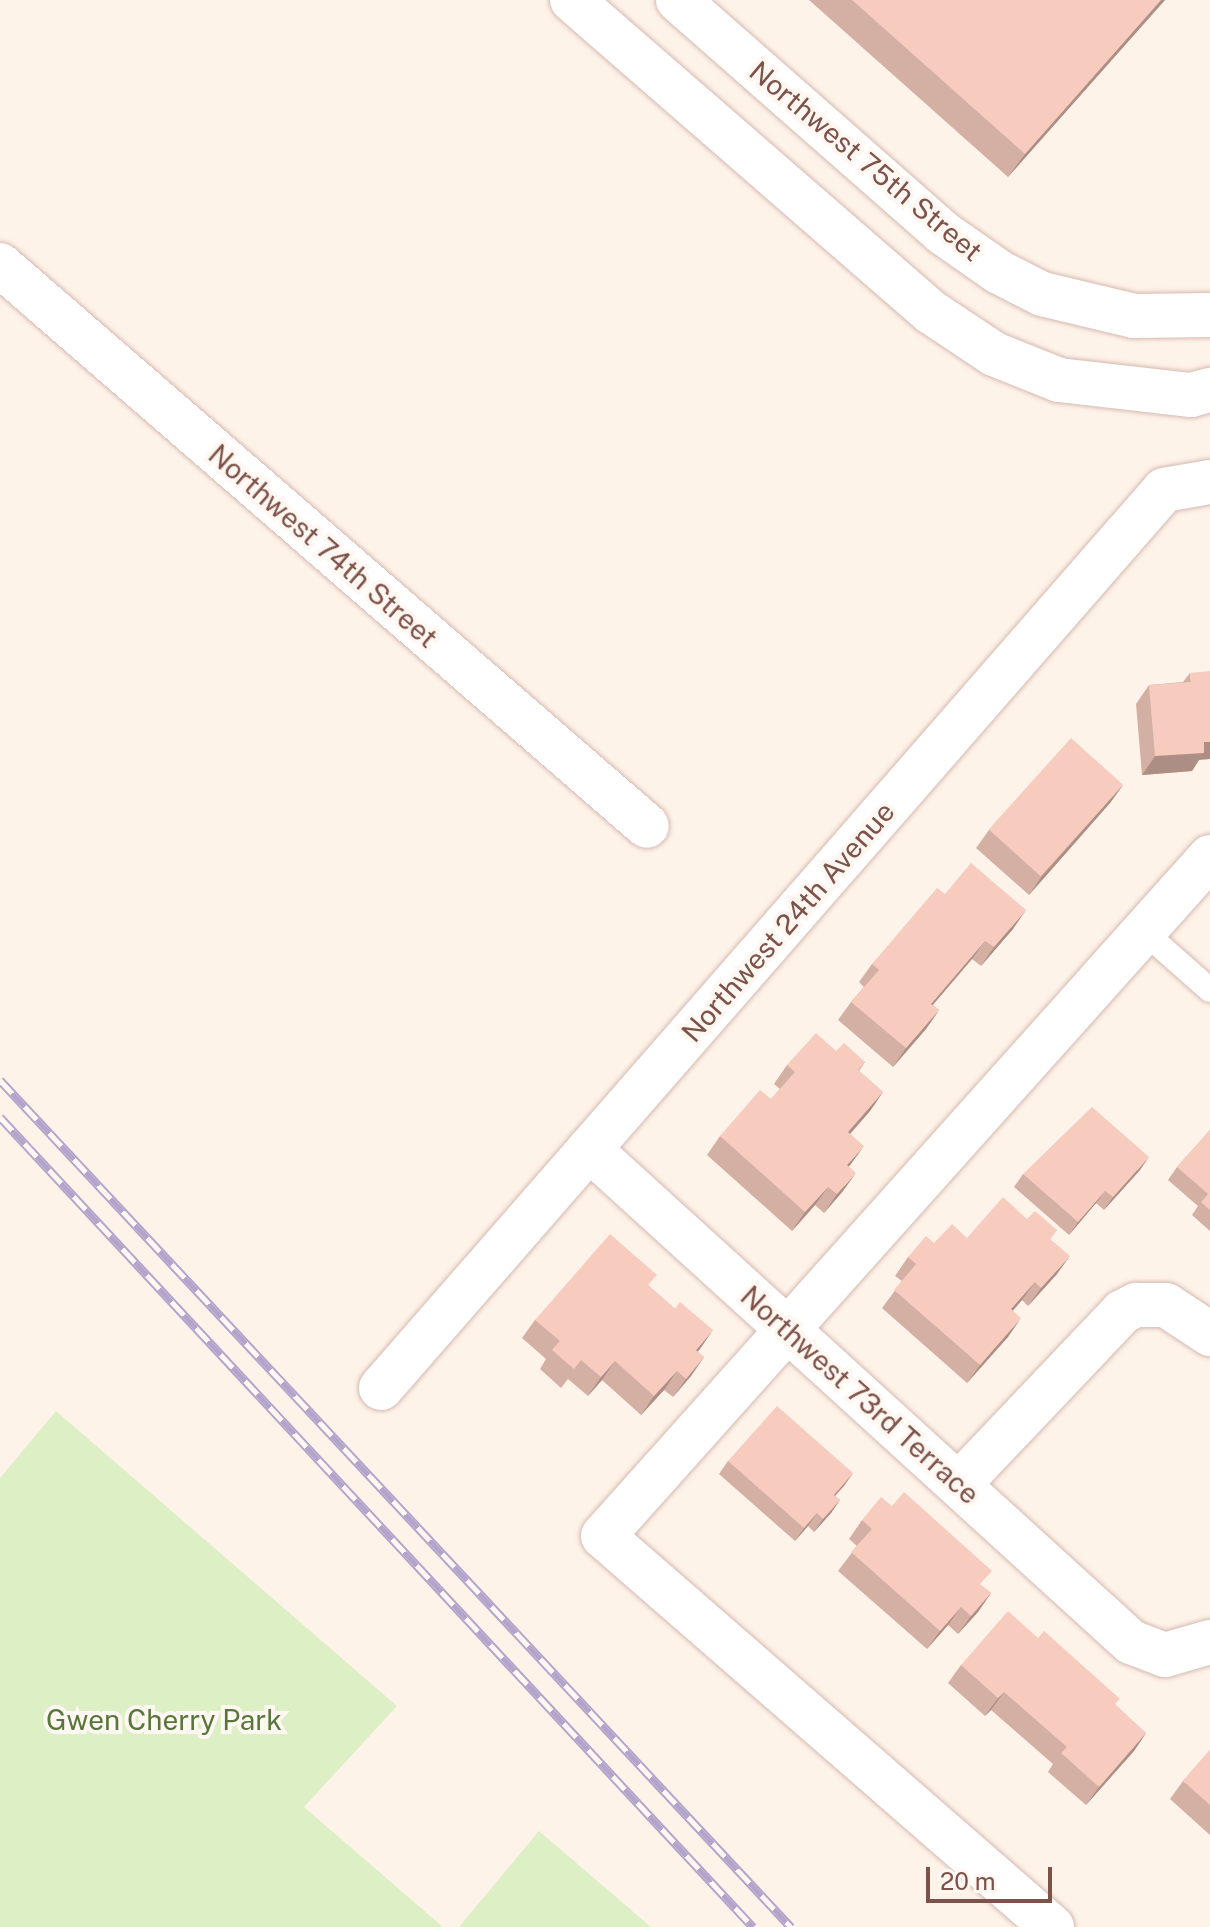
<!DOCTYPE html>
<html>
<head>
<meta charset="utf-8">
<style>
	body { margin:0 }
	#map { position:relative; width:1210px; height:1927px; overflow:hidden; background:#fef3e9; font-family:"Public Sans",sans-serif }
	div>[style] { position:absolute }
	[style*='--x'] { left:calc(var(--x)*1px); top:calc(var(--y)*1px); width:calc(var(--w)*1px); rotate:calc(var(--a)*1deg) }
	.green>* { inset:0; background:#ddefc5 }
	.roads { filter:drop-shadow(0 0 2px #d5b9b0) drop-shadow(0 0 2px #d5b9b0) }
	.lane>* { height:24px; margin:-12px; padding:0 12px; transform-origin:12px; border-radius:12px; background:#fff }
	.street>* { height:44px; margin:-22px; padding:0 22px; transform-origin:22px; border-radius:22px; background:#fff }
	.rail>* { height:9px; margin-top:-4.5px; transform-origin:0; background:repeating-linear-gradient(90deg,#fff7f2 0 18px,#b3a4cb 0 36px); box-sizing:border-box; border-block:2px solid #b3a4cb }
	.wall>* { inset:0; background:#d4afa3 }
	.shaded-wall>* { inset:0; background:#ad8e85 }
	.building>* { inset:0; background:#f7cbbe; transform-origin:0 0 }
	span { translate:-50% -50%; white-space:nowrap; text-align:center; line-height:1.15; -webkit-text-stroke:8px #fff7f2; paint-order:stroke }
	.street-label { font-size:28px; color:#7d5249 }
	.park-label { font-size:28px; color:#57773a }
	.scale { position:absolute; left:926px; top:1867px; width:126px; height:36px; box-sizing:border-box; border:4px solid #7d5249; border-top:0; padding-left:10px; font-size:24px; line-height:28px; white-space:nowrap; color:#7d5249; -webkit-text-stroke:6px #fff7f2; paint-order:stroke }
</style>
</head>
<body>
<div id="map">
	<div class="green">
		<i style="clip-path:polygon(56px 1411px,397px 1706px,304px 1807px,443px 1927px,0 1927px,0 1478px)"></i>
		<i style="clip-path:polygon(539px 1831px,651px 1927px,459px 1927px)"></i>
	</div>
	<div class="roads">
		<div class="lane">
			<i style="--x:1143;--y:931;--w:89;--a:41.4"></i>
		</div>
		<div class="street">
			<i style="--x:572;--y:0;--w:476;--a:41"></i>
			<i style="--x:931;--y:312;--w:76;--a:33.7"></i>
			<i style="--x:994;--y:354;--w:70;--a:21.8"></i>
			<i style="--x:1059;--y:380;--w:133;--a:6.5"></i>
			<i style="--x:1191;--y:395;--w:20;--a:-15"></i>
			<i style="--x:678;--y:0;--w:353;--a:41.3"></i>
			<i style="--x:943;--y:233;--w:68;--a:34.9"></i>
			<i style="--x:999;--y:272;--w:48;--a:27.1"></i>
			<i style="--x:1042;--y:294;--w:95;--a:13.4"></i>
			<i style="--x:1134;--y:316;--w:76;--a:-0.8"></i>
			<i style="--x:0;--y:265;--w:856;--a:40.93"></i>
			<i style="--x:589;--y:1149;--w:733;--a:42.29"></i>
			<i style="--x:1131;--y:1642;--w:36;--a:21"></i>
			<i style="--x:1165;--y:1655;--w:47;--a:-16.1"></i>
			<i style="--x:381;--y:1388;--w:1191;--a:-48.91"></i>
			<i style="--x:1164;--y:490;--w:47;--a:-9.9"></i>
			<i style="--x:959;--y:1484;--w:237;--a:-46.5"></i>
			<i style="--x:1122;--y:1312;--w:16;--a:-27"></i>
			<i style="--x:1136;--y:1305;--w:30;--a:0"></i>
			<i style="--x:1166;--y:1305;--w:53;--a:33.4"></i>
			<i style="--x:1052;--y:1927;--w:595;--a:-138.95"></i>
			<i style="--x:603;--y:1536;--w:911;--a:-48.2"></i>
		</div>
	</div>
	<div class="rail">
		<i style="--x:0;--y:1080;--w:1159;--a:46.96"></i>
		<i style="--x:0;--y:1117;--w:1106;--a:47.09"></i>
	</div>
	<div class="wall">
		<i style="clip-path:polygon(809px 0,1165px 0,1008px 177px)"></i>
		<i style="clip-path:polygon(1190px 673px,1199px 760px,1192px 771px,1142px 775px,1136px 704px,1149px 685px,1183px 682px)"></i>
		<i style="clip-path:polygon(1123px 785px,1110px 803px,1029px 895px,976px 848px,989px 830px)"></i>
		<i style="clip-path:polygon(945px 894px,1013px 929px,981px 966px,972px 959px,933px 1005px,939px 1010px,926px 1029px,893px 1067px,838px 1020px,851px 1002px,864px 987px,859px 982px,872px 964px)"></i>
		<i style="clip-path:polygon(836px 1051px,865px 1062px,859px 1071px,883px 1092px,870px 1111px,850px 1134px,849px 1167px,843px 1191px,824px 1213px,815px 1205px,792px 1231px,707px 1155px,720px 1136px,771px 1099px,780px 1089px,774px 1084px,787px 1065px)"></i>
		<i style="clip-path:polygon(1210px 1130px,1210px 1231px,1192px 1215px,1198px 1206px,1168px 1180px,1177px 1167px)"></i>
		<i style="clip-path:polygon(1140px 1170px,1104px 1210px,1096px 1203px,1069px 1235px,1014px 1187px,1023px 1174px)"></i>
		<i style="clip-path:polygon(1057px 1230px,1050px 1239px,1057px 1274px,1028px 1306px,1022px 1300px,1013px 1311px,1008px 1337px,967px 1383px,882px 1308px,902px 1281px,895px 1276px,908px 1257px,934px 1243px,967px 1238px)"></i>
		<i style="clip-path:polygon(649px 1286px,675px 1309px,698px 1352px,704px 1357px,691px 1376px,673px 1397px,664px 1390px,641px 1415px,602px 1380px,588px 1396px,568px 1379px,561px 1388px,540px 1369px,546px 1359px,522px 1338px,535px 1320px)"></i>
		<i style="clip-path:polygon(728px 1461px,853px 1473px,835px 1496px,840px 1500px,831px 1513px,814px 1532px,808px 1526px,795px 1541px,719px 1474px)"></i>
		<i style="clip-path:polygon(862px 1520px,982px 1586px,991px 1593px,978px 1612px,958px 1634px,948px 1625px,927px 1649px,838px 1571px,857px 1546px,849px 1539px)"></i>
		<i style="clip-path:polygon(1038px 1638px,1146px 1733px,1134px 1751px,1086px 1805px,1048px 1772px,1053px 1764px,991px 1710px,985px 1716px,948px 1683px,961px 1665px)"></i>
		<i style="clip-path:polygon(1210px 1750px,1210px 1835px,1170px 1799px,1183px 1781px)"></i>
	</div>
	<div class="shaded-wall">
		<i style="clip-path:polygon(1161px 0,1165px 0,1008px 177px,1025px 154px)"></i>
		<i style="clip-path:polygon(1204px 742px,1210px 742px,1210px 759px,1199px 760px,1192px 771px,1142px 775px,1155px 756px)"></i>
		<i style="clip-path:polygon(1123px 785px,1110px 803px,1029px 895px,1042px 876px)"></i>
		<i style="clip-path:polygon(1026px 910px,1013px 929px,981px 966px,994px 947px)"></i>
		<i style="clip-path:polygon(985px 941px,972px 959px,918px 1022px,931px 1004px)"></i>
		<i style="clip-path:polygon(939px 1010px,926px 1029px,893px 1067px,906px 1048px)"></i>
		<i style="clip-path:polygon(883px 1092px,870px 1111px,835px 1151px,848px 1132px)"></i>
		<i style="clip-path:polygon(864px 1146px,851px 1164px,834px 1184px,847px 1165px)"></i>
		<i style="clip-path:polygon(1149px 1157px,1140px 1170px,1104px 1210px,1113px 1197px)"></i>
		<i style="clip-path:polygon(856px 1173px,843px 1191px,824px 1213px,837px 1194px)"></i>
		<i style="clip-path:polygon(828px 1187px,815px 1205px,792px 1231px,805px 1212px)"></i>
		<i style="clip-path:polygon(1105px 1191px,1096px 1203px,1069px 1235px,1078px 1222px)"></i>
		<i style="clip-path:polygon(1070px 1256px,1057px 1274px,1028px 1306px,1041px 1288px)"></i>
		<i style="clip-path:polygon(1035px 1282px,1022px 1300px,998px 1327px,1011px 1309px)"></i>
		<i style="clip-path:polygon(1021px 1318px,1008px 1337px,967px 1383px,980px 1365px)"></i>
		<i style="clip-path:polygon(713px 1330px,700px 1349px,683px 1369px,696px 1350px)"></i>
		<i style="clip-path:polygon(704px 1357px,691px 1376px,673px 1397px,686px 1379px)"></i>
		<i style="clip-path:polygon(615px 1361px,602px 1380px,588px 1396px,601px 1377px)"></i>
		<i style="clip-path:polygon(677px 1371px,664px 1390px,641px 1415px,654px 1396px)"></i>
		<i style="clip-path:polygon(853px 1473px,844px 1486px,824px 1508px,834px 1495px)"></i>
		<i style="clip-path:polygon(840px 1500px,831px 1513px,814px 1532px,823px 1519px)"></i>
		<i style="clip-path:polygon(817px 1513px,808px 1526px,795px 1541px,804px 1528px)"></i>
		<i style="clip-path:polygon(991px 1593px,978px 1612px,958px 1634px,971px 1616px)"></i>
		<i style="clip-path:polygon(961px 1607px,948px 1625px,927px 1649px,940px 1631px)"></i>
		<i style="clip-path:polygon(1004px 1692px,991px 1710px,985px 1716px,998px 1698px)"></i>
		<i style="clip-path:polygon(1146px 1733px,1134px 1751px,1086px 1805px,1099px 1787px)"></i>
	</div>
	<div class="building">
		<i style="clip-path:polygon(852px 0,1161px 0,1025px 154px)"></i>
		<i style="clip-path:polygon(1210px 671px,1210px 742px,1204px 742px,1204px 753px,1155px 756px,1149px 685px,1191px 682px,1190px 673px)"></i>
		<i style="left:1071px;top:738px;width:70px;height:123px;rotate:42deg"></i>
		<i style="clip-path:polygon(971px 863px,1026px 910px,994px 947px,985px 941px,931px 1004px,939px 1010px,906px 1048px,851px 1002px,879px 970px,872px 964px,937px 888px,945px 894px)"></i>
		<i style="clip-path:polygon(816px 1033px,836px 1051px,844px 1043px,865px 1062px,858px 1070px,883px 1092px,848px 1132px,864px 1146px,847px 1165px,856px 1173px,837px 1194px,828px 1187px,805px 1212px,720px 1136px,760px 1090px,771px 1099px,795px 1072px,787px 1065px)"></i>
		<i style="clip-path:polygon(1092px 1107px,1149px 1157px,1113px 1197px,1105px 1191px,1078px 1222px,1023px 1174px)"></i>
		<i style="clip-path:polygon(1210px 1130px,1210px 1210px,1201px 1202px,1208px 1194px,1177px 1167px)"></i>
		<i style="clip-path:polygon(1003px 1197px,1027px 1219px,1035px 1211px,1057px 1230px,1050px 1239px,1070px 1256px,1041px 1288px,1035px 1282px,1011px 1309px,1021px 1318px,980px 1365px,894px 1290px,916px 1264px,908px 1257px,926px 1236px,934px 1243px,952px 1224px,967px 1238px)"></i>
		<i style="clip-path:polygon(610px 1234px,657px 1275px,648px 1285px,675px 1309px,680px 1302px,713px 1330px,696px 1350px,704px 1357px,686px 1379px,677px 1371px,654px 1396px,615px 1361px,601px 1377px,581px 1360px,574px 1369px,552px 1350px,560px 1341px,535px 1320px)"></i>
		<i style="clip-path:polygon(777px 1406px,853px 1473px,834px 1495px,840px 1500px,823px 1519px,817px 1513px,804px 1528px,728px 1461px)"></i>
		<i style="clip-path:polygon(904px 1492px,992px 1571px,980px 1584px,991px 1593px,971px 1616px,961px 1607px,940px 1631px,851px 1552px,872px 1529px,862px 1520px,881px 1497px,892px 1506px)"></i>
		<i style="clip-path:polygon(1008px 1611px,1038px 1638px,1044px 1631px,1120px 1699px,1115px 1704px,1146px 1733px,1099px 1787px,1061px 1753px,1067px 1747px,1004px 1692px,998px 1698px,961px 1665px)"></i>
		<i style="clip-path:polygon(1210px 1750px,1210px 1805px,1183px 1781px)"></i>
	</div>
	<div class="street-label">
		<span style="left:866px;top:161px;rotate:40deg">Northwest 75th Street</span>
		<span style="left:323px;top:546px;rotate:41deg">Northwest 74th Street</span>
		<span style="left:788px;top:922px;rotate:-49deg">Northwest 24th Avenue</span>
		<span style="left:860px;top:1395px;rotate:42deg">Northwest 73rd Terrace</span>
	</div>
	<div class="park-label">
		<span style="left:164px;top:1720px">Gwen Cherry Park</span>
	</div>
	<div class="scale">20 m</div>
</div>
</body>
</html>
